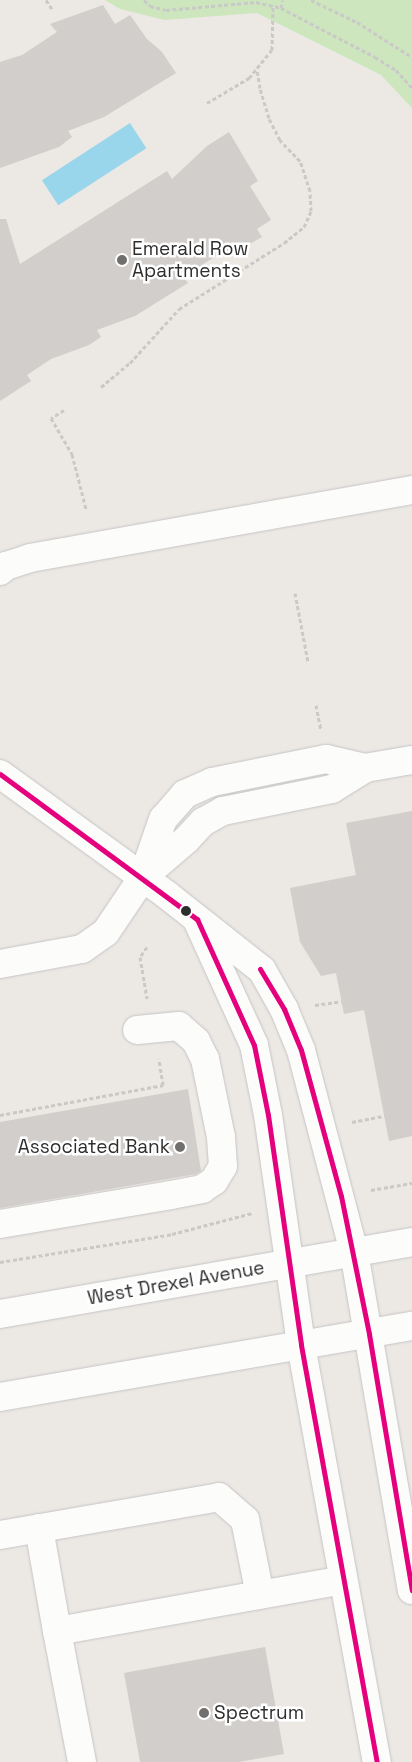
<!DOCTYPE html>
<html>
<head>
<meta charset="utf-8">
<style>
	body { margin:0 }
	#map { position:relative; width:412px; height:1762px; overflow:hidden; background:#ece8e4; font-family:"Space Grotesk",sans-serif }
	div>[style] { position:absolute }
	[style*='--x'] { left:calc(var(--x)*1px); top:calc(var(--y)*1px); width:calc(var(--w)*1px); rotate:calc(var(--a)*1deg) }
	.green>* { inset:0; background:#cee6be }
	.water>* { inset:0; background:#99d6ec; transform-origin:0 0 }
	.building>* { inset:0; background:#d1cecb }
	.path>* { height:3px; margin-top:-1.5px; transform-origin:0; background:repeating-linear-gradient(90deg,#c9c9c8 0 4px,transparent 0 6.5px) }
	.roads { filter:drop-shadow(0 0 1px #c5c4c5) drop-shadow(0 0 1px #c5c4c5) }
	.minor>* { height:28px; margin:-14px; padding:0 14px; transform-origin:14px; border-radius:14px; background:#fcfcfb }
	.bus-1>* { height:5px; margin:-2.5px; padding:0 2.5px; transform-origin:2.5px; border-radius:2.5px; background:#e5007d }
	.dots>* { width:14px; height:14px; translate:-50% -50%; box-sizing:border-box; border:2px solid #fff; border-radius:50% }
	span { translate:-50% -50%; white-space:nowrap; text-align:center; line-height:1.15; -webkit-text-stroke:5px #fff; paint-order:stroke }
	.poi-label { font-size:19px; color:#2e2e2e }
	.left { translate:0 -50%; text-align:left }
	.right { translate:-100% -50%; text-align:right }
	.street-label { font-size:19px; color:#2e2e2e }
</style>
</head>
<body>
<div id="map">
	<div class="green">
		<i style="clip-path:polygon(105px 0,412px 0,412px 108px,381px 75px,257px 13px,165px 20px,120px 9px)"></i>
	</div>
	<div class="water">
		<i style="left:130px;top:123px;width:30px;height:105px;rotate:57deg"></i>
	</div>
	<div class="building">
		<i style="clip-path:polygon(103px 5px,115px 24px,130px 15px,147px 39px,162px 52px,176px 73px,104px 117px,68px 131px,72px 137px,59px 147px,0 168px,0 62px,22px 55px,57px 32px,50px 24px)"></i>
		<i style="clip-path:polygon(229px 132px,258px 181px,250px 186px,271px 220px,257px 229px,262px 237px,248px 245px,213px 258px,183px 277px,188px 283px,135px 316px,97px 330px,101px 337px,89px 345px,51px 359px,27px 375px,31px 381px,0 401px,0 219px,6px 219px,20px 264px,167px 171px,172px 179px,207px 146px)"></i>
		<i style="clip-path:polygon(412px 811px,412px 1136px,389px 1141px,364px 1010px,344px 1014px,336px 973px,321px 976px,300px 942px,290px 888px,356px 875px,346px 823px)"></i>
		<i style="clip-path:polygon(188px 1089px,201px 1171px,196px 1174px,0 1208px,0 1122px)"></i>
		<i style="clip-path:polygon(265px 1647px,284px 1754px,239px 1762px,140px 1762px,124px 1673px)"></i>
	</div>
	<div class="path">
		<i style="--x:46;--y:0;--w:11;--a:56"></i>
		<i style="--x:144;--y:0;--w:8;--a:45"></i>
		<i style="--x:150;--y:6;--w:16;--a:14"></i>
		<i style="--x:166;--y:10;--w:90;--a:-5.1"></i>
		<i style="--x:256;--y:2;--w:26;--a:13"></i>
		<i style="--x:281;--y:8;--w:106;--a:27.5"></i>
		<i style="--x:375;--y:57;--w:25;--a:32"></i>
		<i style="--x:396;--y:70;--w:24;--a:48"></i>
		<i style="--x:311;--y:0;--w:51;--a:25.6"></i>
		<i style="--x:357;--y:22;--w:65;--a:32.5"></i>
		<i style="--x:281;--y:8;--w:8;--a:-76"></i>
		<i style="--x:207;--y:103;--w:49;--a:-30.8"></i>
		<i style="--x:249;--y:78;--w:36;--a:-51"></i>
		<i style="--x:272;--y:50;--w:44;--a:-88.7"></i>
		<i style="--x:101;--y:387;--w:38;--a:-40"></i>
		<i style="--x:130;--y:363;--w:73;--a:-47.8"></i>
		<i style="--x:179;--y:309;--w:124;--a:-32.2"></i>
		<i style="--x:284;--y:243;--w:26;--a:-39"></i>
		<i style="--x:304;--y:227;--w:17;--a:-66"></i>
		<i style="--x:311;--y:211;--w:20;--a:-93"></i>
		<i style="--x:310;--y:191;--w:32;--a:-108"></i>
		<i style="--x:300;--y:161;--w:29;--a:-134"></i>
		<i style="--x:280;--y:140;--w:25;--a:-117"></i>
		<i style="--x:269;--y:118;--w:31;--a:-107"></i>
		<i style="--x:260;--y:88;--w:20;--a:-99"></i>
		<i style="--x:64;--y:410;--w:15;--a:148"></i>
		<i style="--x:51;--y:418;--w:42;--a:59.7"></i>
		<i style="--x:72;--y:454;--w:57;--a:75.7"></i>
		<i style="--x:295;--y:593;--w:70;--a:79.3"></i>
		<i style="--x:316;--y:705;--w:25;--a:79"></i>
		<i style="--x:147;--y:947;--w:12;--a:125"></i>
		<i style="--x:140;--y:957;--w:42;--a:80.3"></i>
		<i style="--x:315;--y:1005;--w:27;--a:-8"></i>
		<i style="--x:0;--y:1115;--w:166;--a:-10.4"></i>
		<i style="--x:163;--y:1085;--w:26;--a:-99"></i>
		<i style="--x:352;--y:1122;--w:33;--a:-11"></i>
		<i style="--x:371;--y:1190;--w:42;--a:-9.7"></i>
		<i style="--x:0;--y:1262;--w:174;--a:-9.2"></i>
		<i style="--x:172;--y:1234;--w:83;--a:-14.7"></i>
	</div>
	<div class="roads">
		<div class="minor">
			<i style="--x:0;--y:571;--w:8;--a:-40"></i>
			<i style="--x:6;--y:566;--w:25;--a:-18"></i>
			<i style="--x:30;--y:558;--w:388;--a:-10.1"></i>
			<i style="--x:365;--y:768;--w:48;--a:-9.7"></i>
			<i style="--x:0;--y:774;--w:206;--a:35.9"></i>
			<i style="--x:167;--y:895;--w:121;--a:38.3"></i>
			<i style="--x:262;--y:970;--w:45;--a:60.6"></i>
			<i style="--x:284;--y:1009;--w:44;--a:67.5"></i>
			<i style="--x:301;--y:1050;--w:209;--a:75.3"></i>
			<i style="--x:354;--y:1252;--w:343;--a:80.3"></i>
			<i style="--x:198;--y:922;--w:135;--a:65.5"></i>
			<i style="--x:254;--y:1045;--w:71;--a:78.7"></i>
			<i style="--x:268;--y:1115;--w:232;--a:81.8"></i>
			<i style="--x:301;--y:1345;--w:424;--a:79.7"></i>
			<i style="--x:0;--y:964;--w:83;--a:-10.4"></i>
			<i style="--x:82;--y:949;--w:29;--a:-35"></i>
			<i style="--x:106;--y:932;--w:66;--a:-56.1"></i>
			<i style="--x:143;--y:877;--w:57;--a:-40.7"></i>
			<i style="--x:186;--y:840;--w:25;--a:-47"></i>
			<i style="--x:203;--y:822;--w:23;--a:-29"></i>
			<i style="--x:223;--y:811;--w:111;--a:-11.4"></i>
			<i style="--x:332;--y:789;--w:39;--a:-32"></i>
			<i style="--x:365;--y:768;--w:40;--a:-167"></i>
			<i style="--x:326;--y:759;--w:116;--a:168.6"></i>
			<i style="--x:212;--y:782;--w:30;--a:156"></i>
			<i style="--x:185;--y:794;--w:33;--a:131"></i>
			<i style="--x:163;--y:819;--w:61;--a:109"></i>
			<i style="--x:0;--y:1224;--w:173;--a:-9.6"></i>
			<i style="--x:171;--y:1195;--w:32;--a:-11"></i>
			<i style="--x:202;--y:1189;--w:14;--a:-34"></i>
			<i style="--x:214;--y:1181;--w:17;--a:-59"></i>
			<i style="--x:223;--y:1166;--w:29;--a:-94"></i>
			<i style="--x:221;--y:1137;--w:80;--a:-101.6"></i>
			<i style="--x:205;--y:1059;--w:20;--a:-117"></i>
			<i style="--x:196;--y:1041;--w:23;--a:-139"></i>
			<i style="--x:179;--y:1026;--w:42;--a:174.6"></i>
			<i style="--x:0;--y:1314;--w:418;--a:-9.9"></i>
			<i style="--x:0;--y:1397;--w:418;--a:-9.8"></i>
			<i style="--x:39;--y:1528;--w:105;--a:80.1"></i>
			<i style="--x:0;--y:1535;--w:222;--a:-9.8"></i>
			<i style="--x:219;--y:1497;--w:35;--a:41"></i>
			<i style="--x:245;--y:1520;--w:76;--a:78.7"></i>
			<i style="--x:82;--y:1762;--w:133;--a:-100.8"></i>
			<i style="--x:57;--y:1631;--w:290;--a:-10.1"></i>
		</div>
	</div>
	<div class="bus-1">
		<i style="--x:0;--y:774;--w:245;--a:36.4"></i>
		<i style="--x:197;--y:919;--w:138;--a:65.7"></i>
		<i style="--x:254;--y:1045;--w:71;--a:78.7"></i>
		<i style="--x:268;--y:1115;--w:232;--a:81.8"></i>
		<i style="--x:301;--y:1345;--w:424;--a:79.7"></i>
		<i style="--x:260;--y:969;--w:47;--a:59"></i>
		<i style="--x:284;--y:1009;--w:44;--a:67.5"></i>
		<i style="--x:301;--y:1050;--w:151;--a:74.7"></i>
		<i style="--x:341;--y:1196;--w:141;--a:78.5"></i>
		<i style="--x:369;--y:1334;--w:260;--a:80.5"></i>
	</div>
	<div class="dots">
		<i style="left:122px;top:260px;background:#706f6e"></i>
		<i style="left:186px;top:911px;background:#2e2e2e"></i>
		<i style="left:180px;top:1147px;background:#706f6e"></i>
		<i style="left:204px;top:1713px;background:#706f6e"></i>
	</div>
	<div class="poi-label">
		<span class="left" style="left:132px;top:260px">Emerald Row<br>Apartments</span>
		<span class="right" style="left:170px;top:1147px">Associated Bank</span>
		<span class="left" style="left:214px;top:1713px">Spectrum</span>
	</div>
	<div class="street-label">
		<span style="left:176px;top:1283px;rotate:-10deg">West Drexel Avenue</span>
	</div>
</div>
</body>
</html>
